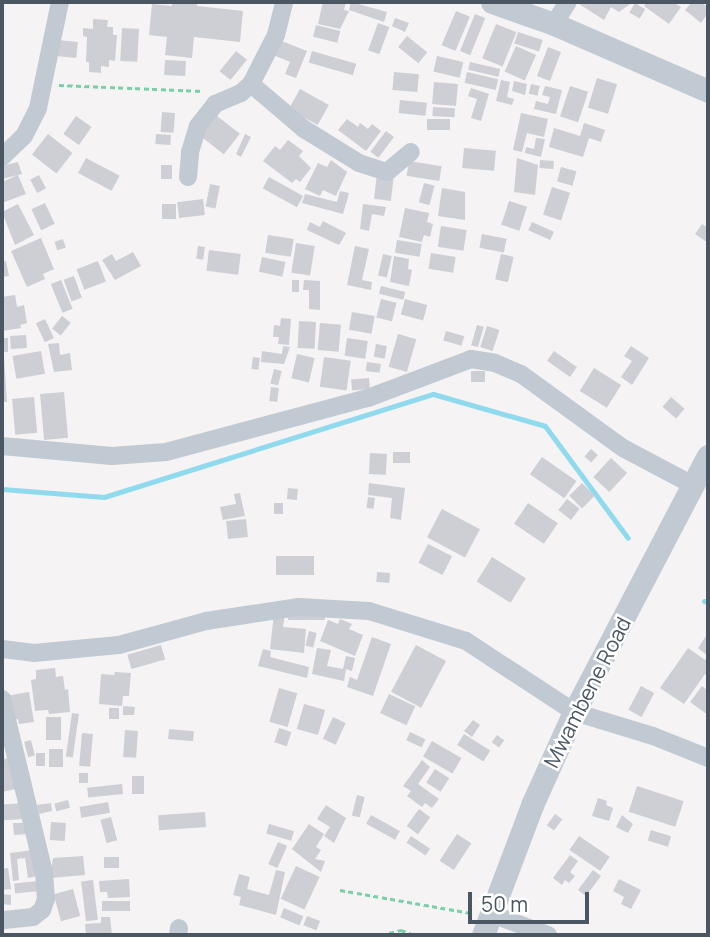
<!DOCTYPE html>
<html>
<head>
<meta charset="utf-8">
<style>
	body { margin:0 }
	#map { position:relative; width:710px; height:937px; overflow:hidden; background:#f5f3f3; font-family:Manrope,sans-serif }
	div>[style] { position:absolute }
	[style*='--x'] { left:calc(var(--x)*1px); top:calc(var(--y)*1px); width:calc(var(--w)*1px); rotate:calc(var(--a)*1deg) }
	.stream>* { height:5px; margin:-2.5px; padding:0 2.5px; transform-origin:2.5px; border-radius:2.5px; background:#90daee }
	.building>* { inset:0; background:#cdcfd5; transform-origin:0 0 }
	.path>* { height:2.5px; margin-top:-1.25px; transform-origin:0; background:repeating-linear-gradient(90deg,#7ad0a6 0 5px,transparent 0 8.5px) }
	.minor>* { height:18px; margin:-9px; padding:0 9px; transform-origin:9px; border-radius:9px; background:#c1cad2 }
	.tertiary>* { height:23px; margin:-11.5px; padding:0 11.5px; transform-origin:11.5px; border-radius:11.5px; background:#c1cad2 }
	span { translate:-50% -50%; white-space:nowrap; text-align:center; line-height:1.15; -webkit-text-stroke:5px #fff; paint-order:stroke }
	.street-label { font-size:21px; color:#4a5661 }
	.frame { position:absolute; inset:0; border:4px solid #4a5661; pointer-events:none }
	.scale { position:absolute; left:468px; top:892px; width:121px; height:32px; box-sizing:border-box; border:4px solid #4a5661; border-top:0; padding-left:9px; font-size:21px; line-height:24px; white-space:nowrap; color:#4a5661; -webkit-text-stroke:5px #fff; paint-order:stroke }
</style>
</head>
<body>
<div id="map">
	<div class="stream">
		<i style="--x:2;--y:489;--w:102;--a:4.5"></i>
		<i style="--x:104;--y:497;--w:345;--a:-17.4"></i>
		<i style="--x:433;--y:394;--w:116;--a:15.9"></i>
		<i style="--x:545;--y:426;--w:139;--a:53.5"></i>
		<i style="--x:704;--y:601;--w:4;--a:14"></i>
	</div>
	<div class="building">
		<i style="clip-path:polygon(172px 2px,197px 2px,197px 6px,243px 11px,240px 42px,194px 37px,192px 58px,165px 55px,167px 37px,149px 35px,152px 4px,172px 6px)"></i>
		<i style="clip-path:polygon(323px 2px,346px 2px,344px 10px,349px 11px,340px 29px,318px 24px)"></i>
		<i style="clip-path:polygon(351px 2px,387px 12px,384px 22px,349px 10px)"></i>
		<i style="clip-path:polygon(576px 2px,626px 2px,630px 4px,619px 12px,611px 7px,604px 20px)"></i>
		<i style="clip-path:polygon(647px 2px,673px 2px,681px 7px,669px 24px,644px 6px)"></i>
		<i style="clip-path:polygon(692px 2px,701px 2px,708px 8px,708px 13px,701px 23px,685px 10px)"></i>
		<i style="left:635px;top:3px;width:12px;height:11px;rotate:31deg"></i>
		<i style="left:456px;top:11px;width:15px;height:37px;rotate:23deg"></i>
		<i style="left:475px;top:14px;width:11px;height:40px;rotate:22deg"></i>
		<i style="clip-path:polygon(395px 18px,409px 23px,405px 32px,392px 26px)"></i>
		<i style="clip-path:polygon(93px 19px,108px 20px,107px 27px,113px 27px,113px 35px,117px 35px,115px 61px,109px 60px,109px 67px,101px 66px,101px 73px,89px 72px,89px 62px,86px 62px,87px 37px,83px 36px,83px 28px,93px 29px)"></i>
		<i style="left:378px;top:23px;width:12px;height:29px;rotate:20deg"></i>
		<i style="left:496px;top:24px;width:22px;height:37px;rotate:22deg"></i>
		<i style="left:316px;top:25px;width:25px;height:12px;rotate:14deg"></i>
		<i style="left:122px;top:28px;width:17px;height:33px;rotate:3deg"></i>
		<i style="left:518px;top:32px;width:26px;height:12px;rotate:18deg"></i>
		<i style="left:407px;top:36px;width:26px;height:14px;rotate:39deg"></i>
		<i style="left:58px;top:40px;width:20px;height:16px;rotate:6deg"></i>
		<i style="clip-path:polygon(279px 40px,307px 51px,296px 78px,285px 74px,290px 62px,273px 55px)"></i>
		<i style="left:516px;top:46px;width:22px;height:28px;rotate:24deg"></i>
		<i style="left:548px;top:47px;width:14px;height:31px;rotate:21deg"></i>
		<i style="left:236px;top:51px;width:14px;height:26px;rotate:39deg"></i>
		<i style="left:312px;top:51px;width:46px;height:12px;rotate:16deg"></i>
		<i style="left:437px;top:56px;width:27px;height:16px;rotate:13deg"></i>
		<i style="left:165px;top:60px;width:21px;height:15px;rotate:3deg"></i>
		<i style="left:470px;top:62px;width:31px;height:8px;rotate:13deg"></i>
		<i style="left:394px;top:72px;width:25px;height:18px;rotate:5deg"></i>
		<i style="left:467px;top:72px;width:32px;height:11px;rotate:13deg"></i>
		<i style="left:597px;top:78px;width:21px;height:31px;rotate:17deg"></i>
		<i style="clip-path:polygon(501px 80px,510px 82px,507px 97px,514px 99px,512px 105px,496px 101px)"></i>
		<i style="clip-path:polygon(514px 81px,527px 84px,525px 95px,512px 91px)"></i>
		<i style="left:434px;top:82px;width:24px;height:22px;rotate:5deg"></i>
		<i style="left:531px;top:84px;width:9px;height:10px;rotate:13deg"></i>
		<i style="clip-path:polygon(545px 86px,562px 90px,556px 114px,534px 109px,536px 101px,548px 104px,550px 97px,542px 95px)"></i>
		<i style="left:570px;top:86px;width:19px;height:32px;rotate:18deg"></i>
		<i style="clip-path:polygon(471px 88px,489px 94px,481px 121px,471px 118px,477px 99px,468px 96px)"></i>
		<i style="left:300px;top:89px;width:33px;height:23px;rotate:29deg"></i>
		<i style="left:400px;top:100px;width:27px;height:13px;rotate:6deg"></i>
		<i style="left:433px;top:107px;width:22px;height:9px;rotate:3deg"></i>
		<i style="left:162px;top:112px;width:13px;height:20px;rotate:4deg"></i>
		<i style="clip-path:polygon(521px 113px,548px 119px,544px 137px,527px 133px,522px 152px,513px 150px)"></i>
		<i style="left:76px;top:116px;width:19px;height:22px;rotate:35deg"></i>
		<i style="left:217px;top:116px;width:29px;height:26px;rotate:38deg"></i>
		<i style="clip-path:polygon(347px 119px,358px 127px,360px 123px,368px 129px,372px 124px,381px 131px,366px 151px,338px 130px)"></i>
		<i style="left:427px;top:119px;width:23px;height:11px"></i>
		<i style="clip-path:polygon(584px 123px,605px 130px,601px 142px,589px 138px,583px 157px,549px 147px,554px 128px,580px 136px)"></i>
		<i style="left:386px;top:131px;width:10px;height:26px;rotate:37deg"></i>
		<i style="left:48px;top:134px;width:31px;height:26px;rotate:38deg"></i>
		<i style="left:156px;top:134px;width:15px;height:10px;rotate:4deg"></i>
		<i style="clip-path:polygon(245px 134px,251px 137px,241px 157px,236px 154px)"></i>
		<i style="clip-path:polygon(536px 138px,545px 139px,541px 157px,525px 153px,526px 147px,534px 149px)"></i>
		<i style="clip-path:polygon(288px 140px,303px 151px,299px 156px,311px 168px,300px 182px,296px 179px,292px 183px,263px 161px,275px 146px,280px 150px)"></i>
		<i style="left:464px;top:148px;width:32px;height:20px;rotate:5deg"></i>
		<i style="left:86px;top:158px;width:38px;height:17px;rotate:28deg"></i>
		<i style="clip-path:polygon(517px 158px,538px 165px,535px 195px,514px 192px)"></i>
		<i style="clip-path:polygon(331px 160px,347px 172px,336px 196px,323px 190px,320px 196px,305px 189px,318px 163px,327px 167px)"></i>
		<i style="left:540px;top:160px;width:14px;height:8px;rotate:4deg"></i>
		<i style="left:409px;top:161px;width:33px;height:15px;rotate:9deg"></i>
		<i style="clip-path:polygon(18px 162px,22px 174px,2px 179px,2px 166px)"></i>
		<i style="left:161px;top:165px;width:11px;height:14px"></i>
		<i style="left:561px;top:167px;width:16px;height:15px;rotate:15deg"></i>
		<i style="left:377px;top:174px;width:17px;height:25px;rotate:7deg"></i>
		<i style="clip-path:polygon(18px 175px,26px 194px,2px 203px,2px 182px)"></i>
		<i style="left:39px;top:175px;width:15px;height:10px;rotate:62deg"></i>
		<i style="left:269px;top:177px;width:39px;height:13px;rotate:29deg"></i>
		<i style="left:424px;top:183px;width:11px;height:20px;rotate:15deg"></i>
		<i style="left:210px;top:184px;width:10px;height:23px;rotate:11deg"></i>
		<i style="left:552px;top:187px;width:19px;height:29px;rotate:18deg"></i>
		<i style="clip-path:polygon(442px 188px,465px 192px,465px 220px,438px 216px)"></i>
		<i style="clip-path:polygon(340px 191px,349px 193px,343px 214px,302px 203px,305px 194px,337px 202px)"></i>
		<i style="left:203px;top:199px;width:16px;height:26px;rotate:83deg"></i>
		<i style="left:509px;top:201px;width:19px;height:25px;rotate:18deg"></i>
		<i style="left:45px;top:203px;width:23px;height:15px;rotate:65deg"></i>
		<i style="clip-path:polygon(18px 204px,34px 235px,15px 245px,2px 212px)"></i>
		<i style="left:162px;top:204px;width:14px;height:15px"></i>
		<i style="clip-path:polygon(363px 204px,386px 207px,384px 216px,372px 214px,369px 231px,360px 229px)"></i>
		<i style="clip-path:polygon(405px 208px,429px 213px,427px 222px,433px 224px,430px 237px,424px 235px,422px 242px,399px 237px)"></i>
		<i style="clip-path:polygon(323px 221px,346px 233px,339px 245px,307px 230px,310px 222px,320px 227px)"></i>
		<i style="left:532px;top:222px;width:24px;height:9px;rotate:24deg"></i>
		<i style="clip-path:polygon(702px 224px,708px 228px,708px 243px,695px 234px)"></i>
		<i style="left:441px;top:226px;width:26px;height:21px;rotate:9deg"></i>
		<i style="left:482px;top:234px;width:25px;height:14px;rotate:11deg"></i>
		<i style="left:268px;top:235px;width:26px;height:18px;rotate:9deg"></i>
		<i style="clip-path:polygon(41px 238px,54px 269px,43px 274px,45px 279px,27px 287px,11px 251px)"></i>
		<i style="left:63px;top:239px;width:9px;height:9px;rotate:72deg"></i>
		<i style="left:397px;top:240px;width:25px;height:13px;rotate:9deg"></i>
		<i style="left:296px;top:243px;width:19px;height:30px;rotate:9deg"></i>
		<i style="left:198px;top:246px;width:7px;height:13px;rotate:8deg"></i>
		<i style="clip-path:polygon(355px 246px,369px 249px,362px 280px,372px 282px,371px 290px,347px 285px)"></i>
		<i style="left:209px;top:250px;width:32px;height:21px;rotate:7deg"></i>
		<i style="clip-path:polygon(133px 252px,141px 266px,115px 280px,102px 260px,112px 254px,116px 261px)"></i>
		<i style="left:431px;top:253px;width:25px;height:16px;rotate:9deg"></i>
		<i style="left:383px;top:254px;width:9px;height:22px;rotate:13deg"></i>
		<i style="left:501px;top:254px;width:13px;height:26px;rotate:13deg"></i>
		<i style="clip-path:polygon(394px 256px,409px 259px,408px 269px,412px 270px,409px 286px,390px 282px)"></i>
		<i style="left:262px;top:257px;width:24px;height:15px;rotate:12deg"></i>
		<i style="clip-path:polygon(6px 261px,9px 276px,2px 277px,2px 262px)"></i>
		<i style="left:98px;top:261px;width:22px;height:23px;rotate:69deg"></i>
		<i style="left:74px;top:276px;width:23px;height:11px;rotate:70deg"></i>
		<i style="left:61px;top:280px;width:31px;height:11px;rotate:68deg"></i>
		<i style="left:292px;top:280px;width:7px;height:12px"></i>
		<i style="clip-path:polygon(304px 280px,320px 281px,320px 310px,309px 309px,309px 290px,303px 290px)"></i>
		<i style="left:381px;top:286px;width:25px;height:8px;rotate:14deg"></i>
		<i style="clip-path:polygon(15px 295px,17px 307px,24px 305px,27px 323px,20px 325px,21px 328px,2px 331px,2px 297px)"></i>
		<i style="left:381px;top:299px;width:16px;height:19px;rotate:14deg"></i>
		<i style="left:405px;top:299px;width:23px;height:16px;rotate:15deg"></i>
		<i style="left:352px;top:312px;width:23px;height:18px;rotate:10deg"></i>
		<i style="left:62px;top:316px;width:11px;height:16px;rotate:38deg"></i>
		<i style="clip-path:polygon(281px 318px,291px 319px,289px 345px,278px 344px,279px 337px,273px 337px,274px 325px,280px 326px)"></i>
		<i style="left:45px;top:319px;width:21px;height:10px;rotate:65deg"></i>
		<i style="left:299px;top:321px;width:17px;height:27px;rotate:3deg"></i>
		<i style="left:320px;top:323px;width:21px;height:27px;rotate:5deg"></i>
		<i style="left:477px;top:325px;width:7px;height:21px;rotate:16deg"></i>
		<i style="left:487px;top:326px;width:13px;height:22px;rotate:18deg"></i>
		<i style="left:446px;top:331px;width:19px;height:10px;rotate:16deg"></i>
		<i style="left:398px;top:334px;width:19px;height:34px;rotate:16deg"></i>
		<i style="left:26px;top:335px;width:13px;height:16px;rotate:86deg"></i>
		<i style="left:2px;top:338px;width:6px;height:14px"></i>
		<i style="left:347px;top:338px;width:21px;height:18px;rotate:8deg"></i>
		<i style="clip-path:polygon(59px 343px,60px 355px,70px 353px,72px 370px,54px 372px,48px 344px)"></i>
		<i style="left:376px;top:344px;width:11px;height:13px;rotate:10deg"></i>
		<i style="clip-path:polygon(283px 346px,290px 347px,284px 364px,261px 362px,262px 351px,282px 354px)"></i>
		<i style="clip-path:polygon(631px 346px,649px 358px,632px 385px,621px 377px,632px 361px,624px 356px)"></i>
		<i style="left:41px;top:351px;width:23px;height:29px;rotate:80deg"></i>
		<i style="left:554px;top:351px;width:28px;height:12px;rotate:35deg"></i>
		<i style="left:297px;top:354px;width:18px;height:25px;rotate:13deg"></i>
		<i style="clip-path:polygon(4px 356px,7px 402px,2px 402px,2px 357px)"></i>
		<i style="left:253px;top:357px;width:7px;height:12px;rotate:8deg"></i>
		<i style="left:324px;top:357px;width:27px;height:30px;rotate:8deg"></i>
		<i style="left:367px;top:362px;width:14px;height:9px;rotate:8deg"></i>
		<i style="left:594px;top:368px;width:32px;height:27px;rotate:32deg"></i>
		<i style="left:274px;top:369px;width:8px;height:15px;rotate:14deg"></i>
		<i style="left:485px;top:371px;width:11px;height:14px;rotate:90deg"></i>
		<i style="left:369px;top:378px;width:11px;height:18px;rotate:85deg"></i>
		<i style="left:271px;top:387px;width:8px;height:14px;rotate:7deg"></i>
		<i style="left:64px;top:392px;width:46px;height:24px;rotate:85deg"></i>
		<i style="left:34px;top:397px;width:36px;height:22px;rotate:85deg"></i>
		<i style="left:671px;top:397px;width:18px;height:13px;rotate:41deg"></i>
		<i style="left:591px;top:449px;width:9px;height:10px;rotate:41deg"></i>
		<i style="left:393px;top:452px;width:17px;height:11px"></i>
		<i style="left:370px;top:453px;width:17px;height:21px;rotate:3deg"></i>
		<i style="left:542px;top:457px;width:42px;height:21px;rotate:35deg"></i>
		<i style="left:611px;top:458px;width:22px;height:26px;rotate:43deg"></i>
		<i style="clip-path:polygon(369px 483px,405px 488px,401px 520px,390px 518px,392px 498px,368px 495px)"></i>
		<i style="left:582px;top:483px;width:18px;height:18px;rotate:45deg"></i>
		<i style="left:288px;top:488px;width:10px;height:11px;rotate:6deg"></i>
		<i style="clip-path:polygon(240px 493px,245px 516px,223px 520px,220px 507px,236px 504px,234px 494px)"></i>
		<i style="left:368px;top:497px;width:7px;height:11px;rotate:8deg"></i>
		<i style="left:567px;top:499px;width:16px;height:14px;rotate:38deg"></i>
		<i style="left:274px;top:503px;width:9px;height:11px"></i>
		<i style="left:528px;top:503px;width:36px;height:25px;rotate:34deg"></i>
		<i style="left:442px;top:509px;width:43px;height:32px;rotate:28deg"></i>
		<i style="left:246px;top:519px;width:18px;height:20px;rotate:84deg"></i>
		<i style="left:428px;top:544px;width:27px;height:21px;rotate:27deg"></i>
		<i style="left:314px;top:556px;width:19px;height:38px;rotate:90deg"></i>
		<i style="left:492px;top:557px;width:40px;height:29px;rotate:32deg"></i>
		<i style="left:377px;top:572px;width:13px;height:10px;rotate:4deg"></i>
		<i style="left:325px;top:612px;width:8px;height:37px;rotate:90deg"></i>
		<i style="clip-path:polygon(274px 613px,285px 614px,283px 627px,306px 629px,304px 653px,270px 649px)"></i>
		<i style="clip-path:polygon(340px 619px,352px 624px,349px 629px,363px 635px,355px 656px,320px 641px,328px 620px,338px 624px)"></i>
		<i style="left:309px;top:631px;width:8px;height:15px;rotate:14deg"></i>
		<i style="clip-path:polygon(708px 633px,708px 656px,698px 648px)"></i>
		<i style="clip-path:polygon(372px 637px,391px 644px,373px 696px,347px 687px,350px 677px,357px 680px)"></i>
		<i style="left:161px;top:645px;width:15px;height:35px;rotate:74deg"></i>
		<i style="left:416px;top:645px;width:34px;height:53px;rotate:28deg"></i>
		<i style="clip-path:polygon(317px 648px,331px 650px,327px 666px,343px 669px,346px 656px,355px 658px,352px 671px,346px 669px,344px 681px,312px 674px)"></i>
		<i style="clip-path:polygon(688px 648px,705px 660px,708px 656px,708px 676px,705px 674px,684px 704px,660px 688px)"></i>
		<i style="clip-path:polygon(263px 649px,271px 651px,270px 657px,309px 667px,307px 678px,258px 666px)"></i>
		<i style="clip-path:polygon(55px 668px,56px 677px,63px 676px,65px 690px,68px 689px,70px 712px,49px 714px,48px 710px,35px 711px,31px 680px,36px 679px,36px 670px)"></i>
		<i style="clip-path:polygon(115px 672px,131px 673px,129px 696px,123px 696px,122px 706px,99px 704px,101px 674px,114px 675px)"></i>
		<i style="left:641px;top:686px;width:15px;height:27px;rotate:28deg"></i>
		<i style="clip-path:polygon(702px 686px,708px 691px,708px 715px,690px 702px)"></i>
		<i style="left:279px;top:688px;width:19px;height:35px;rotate:16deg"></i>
		<i style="clip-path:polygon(29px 692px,34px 722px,19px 724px,18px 719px,10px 720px,6px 696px)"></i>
		<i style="left:389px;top:694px;width:29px;height:21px;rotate:25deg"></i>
		<i style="left:304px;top:704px;width:22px;height:26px;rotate:16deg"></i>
		<i style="clip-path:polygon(123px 706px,135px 707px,134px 715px,123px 715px)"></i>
		<i style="left:109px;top:708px;width:10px;height:11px"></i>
		<i style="left:72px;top:713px;width:7px;height:44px;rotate:8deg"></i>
		<i style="left:46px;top:717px;width:15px;height:23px"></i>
		<i style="left:333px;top:717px;width:14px;height:24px;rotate:25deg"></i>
		<i style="clip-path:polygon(473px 720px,480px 725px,472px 737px,464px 731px)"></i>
		<i style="left:279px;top:728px;width:13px;height:15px;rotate:18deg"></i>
		<i style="left:169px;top:729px;width:25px;height:10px;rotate:5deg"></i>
		<i style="left:125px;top:730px;width:13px;height:27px;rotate:4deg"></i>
		<i style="left:410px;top:732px;width:17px;height:9px;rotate:25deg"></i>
		<i style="left:82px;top:733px;width:11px;height:33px;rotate:5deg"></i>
		<i style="left:464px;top:734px;width:31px;height:13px;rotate:32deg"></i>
		<i style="left:497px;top:735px;width:9px;height:9px;rotate:36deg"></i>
		<i style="left:31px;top:740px;width:16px;height:7px;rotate:76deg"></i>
		<i style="left:432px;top:741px;width:34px;height:18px;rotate:30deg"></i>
		<i style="left:49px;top:749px;width:14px;height:18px"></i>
		<i style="left:36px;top:753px;width:9px;height:13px"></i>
		<i style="clip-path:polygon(10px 758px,16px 789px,2px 792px,2px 759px)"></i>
		<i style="clip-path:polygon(422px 760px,430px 767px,418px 784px,439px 799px,432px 808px,425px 803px,422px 807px,407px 796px,411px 791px,403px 786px)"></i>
		<i style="left:435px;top:769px;width:17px;height:16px;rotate:33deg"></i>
		<i style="left:79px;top:773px;width:9px;height:10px"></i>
		<i style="left:132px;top:776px;width:12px;height:18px"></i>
		<i style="left:122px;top:784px;width:10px;height:35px;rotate:84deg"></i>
		<i style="left:637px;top:786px;width:49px;height:27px;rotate:18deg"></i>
		<i style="left:357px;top:795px;width:8px;height:21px;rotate:14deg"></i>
		<i style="clip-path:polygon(598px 798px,607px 801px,606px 805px,613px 808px,609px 821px,592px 816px)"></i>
		<i style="left:68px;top:800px;width:8px;height:14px;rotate:76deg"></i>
		<i style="left:108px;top:802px;width:11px;height:29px;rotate:80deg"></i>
		<i style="left:23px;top:803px;width:16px;height:20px;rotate:86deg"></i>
		<i style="clip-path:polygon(51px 803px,52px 811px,39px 814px,37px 805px)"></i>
		<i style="clip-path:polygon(326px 805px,346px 818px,334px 843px,324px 836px,330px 827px,317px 819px)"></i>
		<i style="left:419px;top:809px;width:14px;height:21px;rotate:36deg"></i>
		<i style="left:205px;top:812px;width:15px;height:47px;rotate:86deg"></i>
		<i style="left:555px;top:814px;width:9px;height:14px;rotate:36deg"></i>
		<i style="left:371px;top:815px;width:33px;height:10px;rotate:29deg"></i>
		<i style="clip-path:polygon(622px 815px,633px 824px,628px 833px,616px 827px)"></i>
		<i style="left:111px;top:817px;width:24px;height:11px;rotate:75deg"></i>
		<i style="left:51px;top:822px;width:15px;height:18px;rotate:4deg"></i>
		<i style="clip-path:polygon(13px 823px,28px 823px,28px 834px,14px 835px)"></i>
		<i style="left:269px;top:824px;width:26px;height:10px;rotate:16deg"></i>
		<i style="clip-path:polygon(309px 824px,324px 834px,316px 847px,321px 850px,315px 859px,325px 861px,321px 872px,292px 849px)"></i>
		<i style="left:651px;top:830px;width:21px;height:11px;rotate:17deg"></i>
		<i style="left:457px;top:834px;width:17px;height:32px;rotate:33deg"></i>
		<i style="left:411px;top:836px;width:23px;height:8px;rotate:34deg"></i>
		<i style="left:579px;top:836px;width:37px;height:17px;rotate:34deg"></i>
		<i style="left:278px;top:842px;width:10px;height:24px;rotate:24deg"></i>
		<i style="clip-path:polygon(33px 850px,38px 876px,28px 878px,25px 858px,17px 859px,19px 880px,13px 881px,10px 853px)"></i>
		<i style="clip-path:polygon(570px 855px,578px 861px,570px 872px,575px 876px,569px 883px,565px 880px,562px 885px,553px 878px)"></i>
		<i style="clip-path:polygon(83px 856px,85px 875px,50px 878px,53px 858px)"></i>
		<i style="left:104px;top:857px;width:15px;height:11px"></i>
		<i style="left:296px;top:866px;width:26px;height:36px;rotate:25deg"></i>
		<i style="clip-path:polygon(8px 868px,11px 889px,2px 890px,2px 869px)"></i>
		<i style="clip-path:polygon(276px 870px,285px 872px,276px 915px,239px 905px,241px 897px,233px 895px,239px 874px,250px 877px,247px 889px,269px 895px)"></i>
		<i style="left:593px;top:870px;width:10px;height:25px;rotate:37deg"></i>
		<i style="clip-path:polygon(129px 879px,130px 897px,108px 898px,107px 892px,100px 892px,99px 881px)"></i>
		<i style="clip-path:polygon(619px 879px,641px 890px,631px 909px,621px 904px,624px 897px,613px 891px)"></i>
		<i style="left:93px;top:880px;width:40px;height:12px;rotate:83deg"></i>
		<i style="left:38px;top:881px;width:10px;height:24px;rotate:84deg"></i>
		<i style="left:73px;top:889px;width:28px;height:20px;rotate:75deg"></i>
		<i style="clip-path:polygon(2px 894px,11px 895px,11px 905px,2px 904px)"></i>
		<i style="left:130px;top:901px;width:10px;height:28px;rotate:90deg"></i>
		<i style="left:284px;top:908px;width:21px;height:10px;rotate:23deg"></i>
		<i style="left:307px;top:916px;width:14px;height:10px;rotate:21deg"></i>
		<i style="clip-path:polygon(101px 917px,110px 917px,112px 935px,86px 935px,85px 924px,101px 923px)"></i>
	</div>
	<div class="path">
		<i style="--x:59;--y:85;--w:144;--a:2.4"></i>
		<i style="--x:340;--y:890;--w:133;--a:10"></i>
		<i style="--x:49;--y:934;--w:2;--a:27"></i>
		<i style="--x:381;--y:935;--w:21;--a:-14"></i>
		<i style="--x:401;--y:930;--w:14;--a:21"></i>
	</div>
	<div class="minor">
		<i style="--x:554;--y:24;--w:26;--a:-58"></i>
		<i style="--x:251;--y:84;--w:70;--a:40.3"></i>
		<i style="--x:304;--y:129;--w:65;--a:31.7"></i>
		<i style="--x:359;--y:163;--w:29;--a:18"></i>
		<i style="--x:387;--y:172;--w:31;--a:-40"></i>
		<i style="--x:2;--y:157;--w:30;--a:-44"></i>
		<i style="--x:24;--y:136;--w:31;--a:-63"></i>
		<i style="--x:38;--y:108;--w:108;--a:-78.3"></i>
		<i style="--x:188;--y:177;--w:25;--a:-85"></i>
		<i style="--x:190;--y:152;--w:27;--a:-73"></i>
		<i style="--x:198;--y:126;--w:28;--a:-52"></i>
		<i style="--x:215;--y:104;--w:28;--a:-23"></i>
		<i style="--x:241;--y:93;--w:13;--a:-42"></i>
		<i style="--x:251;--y:84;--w:55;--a:-63"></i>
		<i style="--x:276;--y:35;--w:34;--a:-76"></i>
		<i style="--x:2;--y:446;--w:110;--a:5.2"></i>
		<i style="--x:112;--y:456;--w:54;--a:-4.2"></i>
		<i style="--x:166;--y:452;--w:209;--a:-15"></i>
		<i style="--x:368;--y:398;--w:110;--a:-20.7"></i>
		<i style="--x:471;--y:359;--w:24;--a:9"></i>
		<i style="--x:495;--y:363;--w:28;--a:23"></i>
		<i style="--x:521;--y:374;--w:126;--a:36"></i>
		<i style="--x:623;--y:448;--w:79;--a:27.9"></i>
		<i style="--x:2;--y:649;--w:32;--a:7"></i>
		<i style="--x:34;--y:653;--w:85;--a:-5.4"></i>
		<i style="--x:119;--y:645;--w:90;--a:-15.4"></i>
		<i style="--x:206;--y:621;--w:94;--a:-8.6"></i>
		<i style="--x:299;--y:607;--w:70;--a:3.3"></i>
		<i style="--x:369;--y:611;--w:102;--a:17.2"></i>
		<i style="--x:466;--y:641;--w:129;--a:33.3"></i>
		<i style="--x:574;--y:712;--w:83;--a:16.9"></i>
		<i style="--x:653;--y:736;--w:59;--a:21.8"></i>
		<i style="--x:2;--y:699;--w:178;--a:76.4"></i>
		<i style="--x:44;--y:872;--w:27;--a:86"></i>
		<i style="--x:46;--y:899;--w:12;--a:110"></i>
		<i style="--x:42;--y:910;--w:11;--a:142"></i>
		<i style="--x:33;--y:917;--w:31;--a:174"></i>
		<i style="--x:492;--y:914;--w:60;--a:20.6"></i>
		<i style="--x:178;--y:935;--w:7;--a:-82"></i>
	</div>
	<div class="tertiary">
		<i style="--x:492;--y:2;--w:66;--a:19.5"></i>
		<i style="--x:554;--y:24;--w:168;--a:23.5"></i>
		<i style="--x:483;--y:935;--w:139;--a:-69.3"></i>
		<i style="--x:532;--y:805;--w:102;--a:-65.7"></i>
		<i style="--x:574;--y:712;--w:289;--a:-62.4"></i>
	</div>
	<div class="street-label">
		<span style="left:587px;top:692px;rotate:-63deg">Mwambene Road</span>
	</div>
	<div class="frame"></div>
	<div class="scale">50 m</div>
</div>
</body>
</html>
